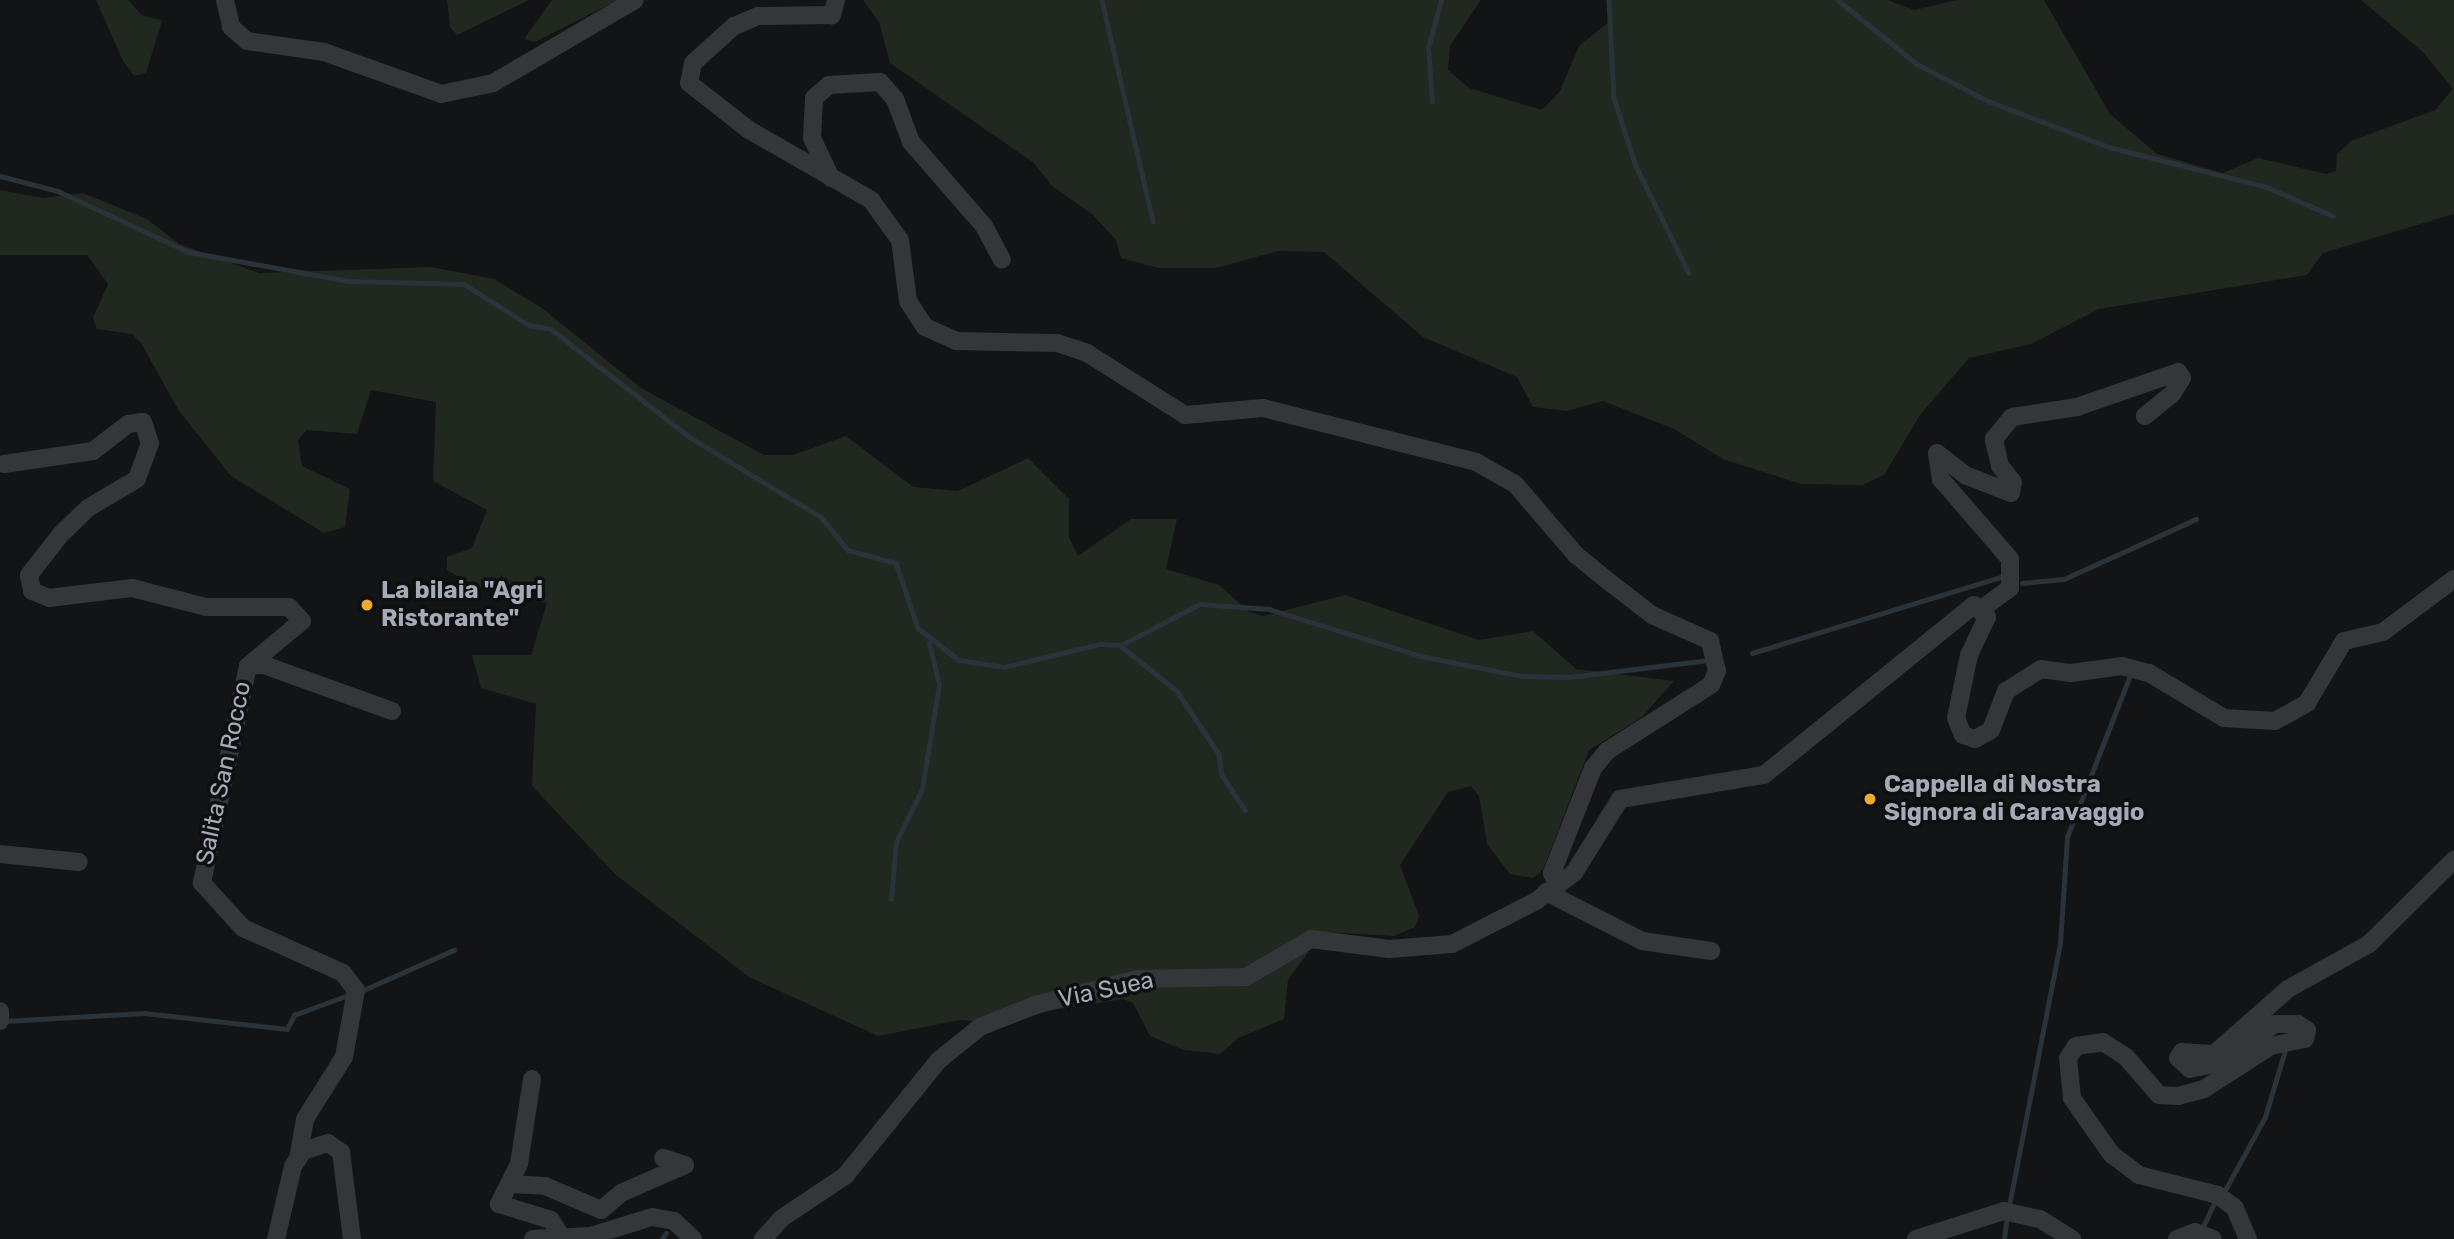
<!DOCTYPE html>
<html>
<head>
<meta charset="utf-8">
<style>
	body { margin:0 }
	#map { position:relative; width:2454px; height:1239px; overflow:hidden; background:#131415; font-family:Rubik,sans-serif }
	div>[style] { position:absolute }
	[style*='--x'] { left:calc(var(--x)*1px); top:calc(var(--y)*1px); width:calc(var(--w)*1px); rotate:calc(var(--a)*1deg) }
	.green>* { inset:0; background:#202820 }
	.stream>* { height:4.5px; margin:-2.25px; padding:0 2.25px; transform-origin:2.25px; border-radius:2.25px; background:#2a3339 }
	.minor>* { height:18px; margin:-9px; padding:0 9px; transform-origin:9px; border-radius:9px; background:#34363a }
	.dots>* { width:19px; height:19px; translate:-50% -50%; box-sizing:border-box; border:4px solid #0e0f10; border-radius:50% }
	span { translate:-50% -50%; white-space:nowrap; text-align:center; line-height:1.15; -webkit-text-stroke:7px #0e0f10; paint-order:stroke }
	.poi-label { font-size:24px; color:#a5abb6; font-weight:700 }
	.left { translate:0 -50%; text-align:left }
	.street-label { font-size:24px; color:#a5abb6 }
</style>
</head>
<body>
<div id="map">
	<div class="green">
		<i style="clip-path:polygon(96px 0,128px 0,142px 15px,162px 21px,146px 73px,134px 76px,123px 61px)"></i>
		<i style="clip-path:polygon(447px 0,529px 0,457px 35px,450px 27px)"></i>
		<i style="clip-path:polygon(552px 0,618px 0,535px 42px,524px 39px)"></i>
		<i style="clip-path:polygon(863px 0,1481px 0,1450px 46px,1448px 70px,1469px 88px,1542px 110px,1560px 91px,1579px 46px,1611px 20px,1609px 0,1888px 0,1914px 10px,1957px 0,2044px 0,2110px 114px,2157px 154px,2223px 173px,2258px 158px,2326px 174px,2336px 171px,2337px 154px,2351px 141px,2435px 110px,2453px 89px,2423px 52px,2361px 0,2454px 0,2454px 214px,2323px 253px,2307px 275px,2099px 309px,2031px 344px,1969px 358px,1920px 415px,1884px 475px,1863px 485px,1801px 484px,1723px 459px,1674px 429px,1603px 401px,1567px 411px,1533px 407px,1517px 377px,1423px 337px,1324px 252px,1278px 251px,1216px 268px,1158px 268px,1121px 258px,1116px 240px,1092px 214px,1052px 186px,1034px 163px,890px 63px,879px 22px)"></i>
		<i style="clip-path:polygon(0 190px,43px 198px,83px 193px,147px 219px,179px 244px,259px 273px,431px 267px,494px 279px,542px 308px,641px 388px,764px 455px,793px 455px,846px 436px,913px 487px,958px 491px,1028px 458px,1069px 499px,1069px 537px,1078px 556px,1131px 519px,1177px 519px,1166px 569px,1219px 585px,1249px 612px,1263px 616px,1345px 595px,1479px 640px,1533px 631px,1576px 669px,1674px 681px,1641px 718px,1589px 750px,1543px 870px,1533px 878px,1510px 874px,1487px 844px,1479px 796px,1471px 786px,1448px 792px,1400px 865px,1419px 916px,1415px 927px,1394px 936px,1323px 932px,1288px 980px,1284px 1019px,1238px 1038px,1220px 1054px,1184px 1050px,1150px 1036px,1133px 1003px,1123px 999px,1047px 1011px,1012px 1024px,960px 1020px,878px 1036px,749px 977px,615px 874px,532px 786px,536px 704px,481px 688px,472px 655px,531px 655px,547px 603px,476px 587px,447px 570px,447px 557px,472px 548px,487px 510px,433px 481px,436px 402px,371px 390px,357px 434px,306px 430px,298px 440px,302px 466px,350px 489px,345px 527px,324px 533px,231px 476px,179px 411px,141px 343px,132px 334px,97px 329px,93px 318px,108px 284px,87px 255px,0 255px)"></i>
	</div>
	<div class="stream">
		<i style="--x:1102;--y:0;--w:227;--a:77"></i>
		<i style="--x:1609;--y:0;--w:98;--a:87.1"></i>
		<i style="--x:1614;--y:98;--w:71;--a:72.1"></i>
		<i style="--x:1636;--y:166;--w:119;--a:63.6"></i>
		<i style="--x:1838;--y:0;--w:102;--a:39"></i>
		<i style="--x:1917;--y:64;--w:80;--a:27.5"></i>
		<i style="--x:1988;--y:101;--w:129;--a:20.8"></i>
		<i style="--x:2109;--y:147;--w:163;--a:14.2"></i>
		<i style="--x:2267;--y:187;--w:72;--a:23.7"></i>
		<i style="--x:1432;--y:102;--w:54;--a:-94.2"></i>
		<i style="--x:1428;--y:48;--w:50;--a:-74.8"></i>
		<i style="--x:0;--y:176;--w:60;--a:14.5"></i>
		<i style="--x:58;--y:191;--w:145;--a:25"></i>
		<i style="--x:189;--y:252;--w:162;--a:10.3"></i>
		<i style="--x:348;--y:281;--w:116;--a:1.5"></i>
		<i style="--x:464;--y:284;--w:77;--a:32.2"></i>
		<i style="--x:529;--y:325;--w:22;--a:10"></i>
		<i style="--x:551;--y:329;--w:177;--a:37.9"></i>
		<i style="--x:691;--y:438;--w:152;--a:31.3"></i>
		<i style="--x:821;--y:517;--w:43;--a:50.7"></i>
		<i style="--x:848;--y:550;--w:50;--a:15.2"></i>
		<i style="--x:896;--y:563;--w:69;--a:71.3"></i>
		<i style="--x:918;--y:628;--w:52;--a:38"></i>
		<i style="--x:959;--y:660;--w:46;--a:8.8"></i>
		<i style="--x:1004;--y:667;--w:99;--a:-13.5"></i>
		<i style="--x:1100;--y:644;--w:21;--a:3"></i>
		<i style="--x:1121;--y:645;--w:89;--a:-27.4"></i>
		<i style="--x:1200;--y:604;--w:69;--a:4.1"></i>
		<i style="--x:1269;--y:609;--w:159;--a:17.2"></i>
		<i style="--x:1421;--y:656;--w:103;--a:11.2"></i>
		<i style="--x:1522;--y:676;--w:47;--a:1.2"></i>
		<i style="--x:1569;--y:677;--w:141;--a:-6.9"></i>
		<i style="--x:2022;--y:583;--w:42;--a:-5.4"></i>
		<i style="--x:2064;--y:579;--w:145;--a:-24.4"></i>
		<i style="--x:1121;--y:646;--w:72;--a:38.8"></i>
		<i style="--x:1177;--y:691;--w:76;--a:56.3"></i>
		<i style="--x:1219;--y:754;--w:21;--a:82"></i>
		<i style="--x:1222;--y:775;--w:42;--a:56.7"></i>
		<i style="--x:1752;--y:653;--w:260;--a:-17"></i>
		<i style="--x:891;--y:899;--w:57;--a:-85"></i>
		<i style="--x:896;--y:842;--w:59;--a:-63.9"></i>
		<i style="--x:922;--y:789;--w:105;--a:-80.7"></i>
		<i style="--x:939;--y:685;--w:43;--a:-103.4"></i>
		<i style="--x:359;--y:992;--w:104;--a:-23.9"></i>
		<i style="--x:5;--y:1021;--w:139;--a:-3.3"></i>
		<i style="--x:144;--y:1013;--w:144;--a:6.4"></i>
		<i style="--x:287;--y:1029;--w:16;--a:-63"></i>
		<i style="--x:294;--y:1015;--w:61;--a:-20.2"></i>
		<i style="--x:2224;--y:1192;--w:85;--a:-61.3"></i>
		<i style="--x:2265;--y:1117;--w:73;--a:-73.3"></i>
		<i style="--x:2009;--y:1206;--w:268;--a:-79"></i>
		<i style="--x:2060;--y:943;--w:106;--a:-86.2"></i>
		<i style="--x:2067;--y:837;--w:174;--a:-68.7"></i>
		<i style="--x:2201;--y:1231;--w:33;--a:-65"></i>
		<i style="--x:662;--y:1239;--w:7;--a:-56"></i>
		<i style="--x:2004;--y:1239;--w:24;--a:-83"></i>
	</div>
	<div class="minor">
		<i style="--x:225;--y:0;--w:28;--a:77"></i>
		<i style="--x:231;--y:27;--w:21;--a:41"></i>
		<i style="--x:247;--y:41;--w:78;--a:8.1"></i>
		<i style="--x:324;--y:52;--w:124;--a:19.7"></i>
		<i style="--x:441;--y:94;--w:53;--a:-11.9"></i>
		<i style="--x:493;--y:83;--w:164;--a:-30.3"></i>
		<i style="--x:836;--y:0;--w:16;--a:105"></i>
		<i style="--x:832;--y:15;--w:74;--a:179.2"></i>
		<i style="--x:758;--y:16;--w:26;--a:157"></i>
		<i style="--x:734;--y:26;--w:55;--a:137.9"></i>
		<i style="--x:693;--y:63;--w:20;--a:101"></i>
		<i style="--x:689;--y:83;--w:76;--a:38.1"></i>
		<i style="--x:749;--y:130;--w:141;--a:29.8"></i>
		<i style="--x:871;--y:200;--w:49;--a:54.1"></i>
		<i style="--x:900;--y:240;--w:62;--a:82.5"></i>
		<i style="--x:908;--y:301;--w:31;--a:57"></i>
		<i style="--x:925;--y:327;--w:34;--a:24"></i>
		<i style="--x:956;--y:341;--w:101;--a:1.1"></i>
		<i style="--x:1057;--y:343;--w:32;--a:18"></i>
		<i style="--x:1087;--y:353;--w:116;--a:32.3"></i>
		<i style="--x:1185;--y:415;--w:78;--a:-5.1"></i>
		<i style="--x:1263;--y:408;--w:220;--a:14.2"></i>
		<i style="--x:1476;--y:462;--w:45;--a:29.4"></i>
		<i style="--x:1515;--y:484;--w:94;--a:49.3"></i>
		<i style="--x:1576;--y:555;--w:46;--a:38.9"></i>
		<i style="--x:1612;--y:584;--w:51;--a:37.8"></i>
		<i style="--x:1652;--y:615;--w:64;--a:24.1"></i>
		<i style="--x:1710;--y:641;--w:31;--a:77"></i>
		<i style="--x:1717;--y:671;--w:15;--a:113"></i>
		<i style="--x:1711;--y:685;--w:123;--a:147.6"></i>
		<i style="--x:1607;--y:751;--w:22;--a:129"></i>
		<i style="--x:1593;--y:768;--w:113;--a:111.3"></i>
		<i style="--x:1552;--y:873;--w:13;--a:67"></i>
		<i style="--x:831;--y:178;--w:44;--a:-115.4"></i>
		<i style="--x:812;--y:138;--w:40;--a:-87.1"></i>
		<i style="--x:814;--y:98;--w:20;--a:-41"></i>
		<i style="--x:829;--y:85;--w:51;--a:-3.4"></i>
		<i style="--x:880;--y:82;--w:23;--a:49"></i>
		<i style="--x:895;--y:99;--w:46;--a:69.6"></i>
		<i style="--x:911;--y:142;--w:111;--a:49"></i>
		<i style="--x:984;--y:226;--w:38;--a:62"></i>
		<i style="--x:4;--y:464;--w:90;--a:-8.3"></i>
		<i style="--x:93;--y:451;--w:44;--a:-37.6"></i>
		<i style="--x:128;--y:424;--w:15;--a:-8"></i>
		<i style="--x:143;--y:422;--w:22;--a:72"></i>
		<i style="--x:150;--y:443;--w:38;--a:110"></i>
		<i style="--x:137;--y:479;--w:57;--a:149.4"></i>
		<i style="--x:88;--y:508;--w:37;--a:136"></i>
		<i style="--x:61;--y:534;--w:52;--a:128"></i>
		<i style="--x:29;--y:575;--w:16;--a:79"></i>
		<i style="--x:32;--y:591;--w:18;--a:22"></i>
		<i style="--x:49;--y:598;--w:84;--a:-6.9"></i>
		<i style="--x:132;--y:588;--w:76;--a:14.4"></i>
		<i style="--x:206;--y:607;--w:83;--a:0"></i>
		<i style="--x:289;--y:607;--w:19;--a:47"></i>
		<i style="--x:302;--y:621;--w:70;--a:140.2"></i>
		<i style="--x:248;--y:666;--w:222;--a:102"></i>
		<i style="--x:202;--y:883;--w:61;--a:47.7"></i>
		<i style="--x:243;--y:928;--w:110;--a:24.2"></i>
		<i style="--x:343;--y:973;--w:21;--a:53"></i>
		<i style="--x:356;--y:990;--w:68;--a:100.2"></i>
		<i style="--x:344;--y:1057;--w:73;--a:122.2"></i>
		<i style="--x:305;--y:1119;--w:41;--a:99.9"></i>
		<i style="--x:1984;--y:607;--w:32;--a:-36"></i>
		<i style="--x:2010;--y:588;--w:29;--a:-90"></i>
		<i style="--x:2010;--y:559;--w:106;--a:-130.8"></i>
		<i style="--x:1941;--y:479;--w:26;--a:-99"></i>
		<i style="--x:1937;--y:453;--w:36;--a:38"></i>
		<i style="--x:1965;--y:475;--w:49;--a:21.4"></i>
		<i style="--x:2011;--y:493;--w:11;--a:-80"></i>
		<i style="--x:2013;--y:482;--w:21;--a:-129"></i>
		<i style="--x:2000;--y:466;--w:28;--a:-103"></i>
		<i style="--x:1994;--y:439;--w:28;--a:-51"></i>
		<i style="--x:2012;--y:417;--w:66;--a:-8.7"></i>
		<i style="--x:2077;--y:407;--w:107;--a:-19.1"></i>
		<i style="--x:2178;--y:372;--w:7;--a:56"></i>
		<i style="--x:2182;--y:378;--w:19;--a:122"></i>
		<i style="--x:2172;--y:394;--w:35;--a:141"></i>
		<i style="--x:248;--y:666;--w:16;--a:-4"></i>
		<i style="--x:264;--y:665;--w:136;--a:19.8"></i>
		<i style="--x:0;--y:854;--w:79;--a:5.8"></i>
		<i style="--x:1546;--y:892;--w:108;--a:27"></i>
		<i style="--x:1642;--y:941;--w:70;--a:8.2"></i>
		<i style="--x:0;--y:1011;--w:10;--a:90"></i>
		<i style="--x:532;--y:1079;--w:86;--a:98.7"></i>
		<i style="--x:519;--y:1164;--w:45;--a:116.6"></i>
		<i style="--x:499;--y:1204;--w:54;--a:17.1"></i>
		<i style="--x:551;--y:1220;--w:19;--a:58"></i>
		<i style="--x:509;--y:1184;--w:36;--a:3"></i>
		<i style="--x:545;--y:1186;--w:61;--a:23.2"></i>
		<i style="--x:601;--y:1210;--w:26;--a:-40"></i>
		<i style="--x:621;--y:1193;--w:70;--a:-23.6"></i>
		<i style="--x:685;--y:1165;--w:23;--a:-162"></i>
		<i style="--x:276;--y:1239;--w:75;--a:-76.9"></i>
		<i style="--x:293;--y:1166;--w:18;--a:-56"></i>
		<i style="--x:303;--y:1151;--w:26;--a:-18"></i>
		<i style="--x:328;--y:1143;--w:16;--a:35"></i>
		<i style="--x:341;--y:1152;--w:88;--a:82.8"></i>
		<i style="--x:533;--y:1239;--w:57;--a:-3"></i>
		<i style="--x:590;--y:1236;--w:65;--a:-17"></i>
		<i style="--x:652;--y:1217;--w:22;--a:10"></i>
		<i style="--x:674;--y:1221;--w:26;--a:43"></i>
		<i style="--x:763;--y:1239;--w:28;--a:-48"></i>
		<i style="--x:782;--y:1218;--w:76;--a:-33.7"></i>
		<i style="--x:845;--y:1176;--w:149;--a:-51"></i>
		<i style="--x:939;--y:1060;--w:53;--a:-38.8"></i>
		<i style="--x:980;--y:1027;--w:59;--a:-21.8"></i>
		<i style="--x:1035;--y:1005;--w:106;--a:-14.2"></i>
		<i style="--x:1138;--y:979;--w:108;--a:-1.1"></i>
		<i style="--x:1246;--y:977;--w:75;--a:-30.3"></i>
		<i style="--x:1311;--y:939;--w:79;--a:7.3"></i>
		<i style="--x:1389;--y:949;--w:63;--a:-4.5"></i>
		<i style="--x:1452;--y:944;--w:94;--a:-27.1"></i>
		<i style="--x:1536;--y:901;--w:47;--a:-36.4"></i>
		<i style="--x:1574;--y:873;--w:87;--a:-58.1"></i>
		<i style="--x:1620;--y:799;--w:146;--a:-9.5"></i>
		<i style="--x:1764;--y:775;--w:270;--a:-39"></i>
		<i style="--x:1974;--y:605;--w:18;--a:43"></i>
		<i style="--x:1987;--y:617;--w:42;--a:115.3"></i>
		<i style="--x:1969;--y:655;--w:64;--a:101.7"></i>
		<i style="--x:1956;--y:718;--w:18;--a:68"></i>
		<i style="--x:1963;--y:735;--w:13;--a:18"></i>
		<i style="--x:1975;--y:739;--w:18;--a:-29"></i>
		<i style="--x:1991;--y:730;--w:42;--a:-69"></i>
		<i style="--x:2006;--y:691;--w:41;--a:-32.2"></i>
		<i style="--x:2041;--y:669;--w:30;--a:8"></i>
		<i style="--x:2071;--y:673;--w:51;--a:-7.8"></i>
		<i style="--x:2122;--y:666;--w:28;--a:15"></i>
		<i style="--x:2149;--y:673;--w:87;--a:31"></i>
		<i style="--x:2224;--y:718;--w:51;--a:3.4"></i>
		<i style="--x:2275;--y:721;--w:37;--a:-29"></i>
		<i style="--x:2307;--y:703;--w:72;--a:-59.2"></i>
		<i style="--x:2344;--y:641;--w:40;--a:-13"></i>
		<i style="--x:2383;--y:632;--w:89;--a:-36.7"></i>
		<i style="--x:1916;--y:1239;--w:92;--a:-17.7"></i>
		<i style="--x:2004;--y:1211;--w:37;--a:13"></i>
		<i style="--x:2040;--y:1219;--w:38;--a:32"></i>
		<i style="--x:2177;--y:1239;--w:19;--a:-21"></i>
		<i style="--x:2195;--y:1232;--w:19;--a:21"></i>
		<i style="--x:2248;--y:1239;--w:34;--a:-113"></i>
		<i style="--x:2235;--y:1208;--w:21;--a:-143"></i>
		<i style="--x:2218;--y:1195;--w:81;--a:-165.8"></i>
		<i style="--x:2139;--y:1175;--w:34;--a:-143"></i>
		<i style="--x:2112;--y:1155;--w:70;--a:-125.1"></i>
		<i style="--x:2072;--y:1098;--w:40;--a:-95.7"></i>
		<i style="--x:2068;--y:1058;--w:14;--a:-56"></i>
		<i style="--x:2076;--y:1046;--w:27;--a:-8"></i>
		<i style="--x:2103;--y:1042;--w:27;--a:33"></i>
		<i style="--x:2126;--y:1057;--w:50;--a:49"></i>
		<i style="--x:2159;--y:1095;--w:19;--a:3"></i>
		<i style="--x:2178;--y:1096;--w:27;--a:-15"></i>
		<i style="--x:2204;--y:1089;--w:80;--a:-32.7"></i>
		<i style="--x:2271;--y:1046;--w:35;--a:-12"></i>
		<i style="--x:2305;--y:1039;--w:9;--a:-77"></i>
		<i style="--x:2307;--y:1030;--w:11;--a:-146"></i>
		<i style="--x:2298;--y:1024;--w:23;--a:180"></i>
		<i style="--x:2275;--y:1024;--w:72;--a:146.3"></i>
		<i style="--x:2215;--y:1064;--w:25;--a:169"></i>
		<i style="--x:2190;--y:1069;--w:16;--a:-137"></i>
		<i style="--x:2178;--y:1058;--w:7;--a:-56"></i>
		<i style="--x:2182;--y:1052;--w:32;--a:4"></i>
		<i style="--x:2214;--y:1054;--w:98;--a:-41.3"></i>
		<i style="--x:2288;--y:989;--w:93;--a:-29.1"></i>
		<i style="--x:2369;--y:944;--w:120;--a:-44.7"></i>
	</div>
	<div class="dots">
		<i style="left:367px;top:605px;background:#f2aa2e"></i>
		<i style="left:1870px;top:799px;background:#f2aa2e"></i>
	</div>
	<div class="poi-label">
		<span class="left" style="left:381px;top:605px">La bilaia "Agri<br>Ristorante"</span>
		<span class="left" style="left:1884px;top:799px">Cappella di Nostra<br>Signora di Caravaggio</span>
	</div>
	<div class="street-label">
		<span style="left:224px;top:773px;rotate:-78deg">Salita San Rocco</span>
		<span style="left:1106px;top:990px;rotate:-12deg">Via Suea</span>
	</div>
</div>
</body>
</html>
